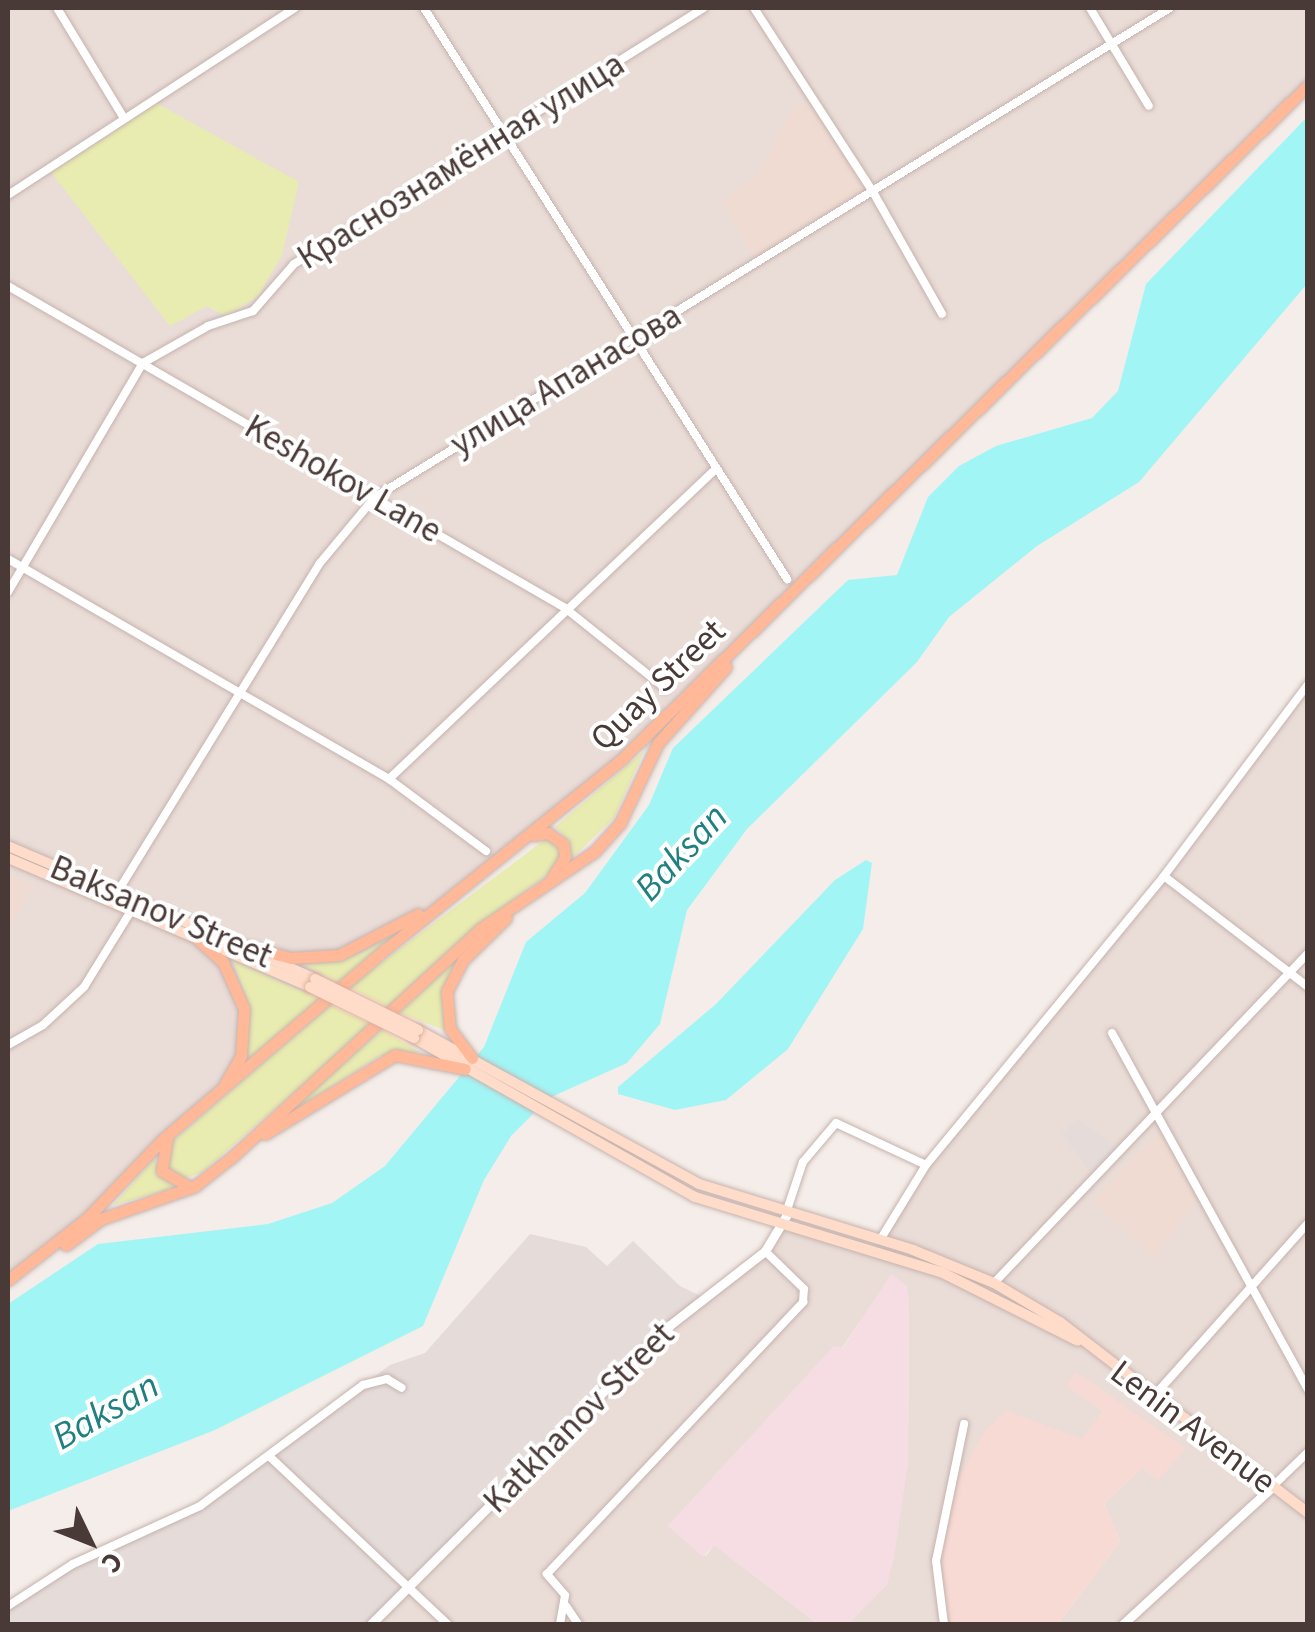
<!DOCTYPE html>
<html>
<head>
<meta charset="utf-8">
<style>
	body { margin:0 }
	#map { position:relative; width:1315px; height:1632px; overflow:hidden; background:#f5ede9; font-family:"Source Sans 3",sans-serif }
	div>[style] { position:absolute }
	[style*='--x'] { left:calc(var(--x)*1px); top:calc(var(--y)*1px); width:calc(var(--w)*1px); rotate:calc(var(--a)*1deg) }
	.residential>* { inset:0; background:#eadcd7 }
	.commercial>* { inset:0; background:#f8dad4 }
	.industrial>* { inset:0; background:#e5dcda }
	.education>* { inset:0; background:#efdbd2 }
	.medical>* { inset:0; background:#f6dce3 }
	.green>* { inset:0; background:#e9ecb0 }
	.water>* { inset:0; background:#a2f5f5 }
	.roads { filter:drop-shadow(0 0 2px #c5b3ae) drop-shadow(0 0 2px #c5b3ae) }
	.minor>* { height:8px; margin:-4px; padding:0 4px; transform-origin:4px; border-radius:4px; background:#fff }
	.tertiary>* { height:9px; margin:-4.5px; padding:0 4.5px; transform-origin:4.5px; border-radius:4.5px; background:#fff }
	.secondary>* { height:10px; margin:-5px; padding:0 5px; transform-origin:5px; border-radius:5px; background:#ffdcc9 }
	.primary>* { height:11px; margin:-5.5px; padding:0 5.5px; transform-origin:5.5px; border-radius:5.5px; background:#ffb898 }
	.bridges { filter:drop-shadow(0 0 2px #deb09a) drop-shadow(0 0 2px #deb09a) }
	.secondary-bridge>* { height:10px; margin:-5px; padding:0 5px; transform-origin:5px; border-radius:5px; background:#ffdcc9 }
	span { translate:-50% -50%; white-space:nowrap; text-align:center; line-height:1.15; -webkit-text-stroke:8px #fff; paint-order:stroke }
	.street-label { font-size:35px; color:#4a3a37 }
	.water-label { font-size:38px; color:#208081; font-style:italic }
	.frame { position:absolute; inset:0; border:10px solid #4a3a37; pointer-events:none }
	.north { position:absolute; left:40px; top:1492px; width:100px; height:100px; -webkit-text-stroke:8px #fff; paint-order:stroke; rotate:133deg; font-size:28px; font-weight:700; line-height:40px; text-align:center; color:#4a3a37 }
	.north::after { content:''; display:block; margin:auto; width:35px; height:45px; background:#4a3a37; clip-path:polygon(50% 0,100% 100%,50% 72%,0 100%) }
</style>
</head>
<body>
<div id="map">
	<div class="residential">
		<i style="clip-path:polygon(evenodd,8px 8px,1307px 8px,1307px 85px,623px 758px,163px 1139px,120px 1185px,8px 1280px,8px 8px,298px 182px,278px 257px,258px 296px,226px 316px,207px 306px,298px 182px)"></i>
		<i style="clip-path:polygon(1307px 684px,1307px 1624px,1058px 1624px,1120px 1541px,1104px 1503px,1143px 1467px,1158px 1479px,1103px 1412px,947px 1624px,848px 1624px,887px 1584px,908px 1463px,909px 1300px,882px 1289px,842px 1348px,834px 1347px,668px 1526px,706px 1556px,714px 1545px,818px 1624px,371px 1624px,670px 1325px,765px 1251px,782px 1227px,873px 1251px,926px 1165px,1164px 876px)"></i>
	</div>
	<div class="commercial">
		<i style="clip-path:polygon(1076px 1372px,1186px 1449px,1158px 1480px,1142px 1468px,1104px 1503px,1120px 1541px,1058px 1624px,947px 1624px,941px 1539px,958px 1479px,986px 1430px,1007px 1411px,1082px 1439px,1103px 1412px,1067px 1386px)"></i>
	</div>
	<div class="industrial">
		<i style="clip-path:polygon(1077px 1119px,1120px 1150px,1093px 1175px,1062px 1134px)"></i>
		<i style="clip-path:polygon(530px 1234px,586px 1247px,607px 1266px,633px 1241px,680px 1286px,705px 1298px,371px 1624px,8px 1624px,8px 1606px,73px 1564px,200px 1506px,390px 1365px,425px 1353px)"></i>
	</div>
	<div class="education">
		<i style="clip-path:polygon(809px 99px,869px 189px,756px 262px,722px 201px,759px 174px,790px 113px)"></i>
		<i style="clip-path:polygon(8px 875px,33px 885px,8px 933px)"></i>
		<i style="clip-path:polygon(1164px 1128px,1199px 1196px,1154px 1258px,1093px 1201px)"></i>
	</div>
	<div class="medical">
		<i style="clip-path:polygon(891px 1274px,907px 1286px,909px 1300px,908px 1463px,894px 1558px,887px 1584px,848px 1624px,818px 1624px,714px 1545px,703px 1557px,668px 1526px,834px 1346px,843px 1348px)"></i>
	</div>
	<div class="green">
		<i style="clip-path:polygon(156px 103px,299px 182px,282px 255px,258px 296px,226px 316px,207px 306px,170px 326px,51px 172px)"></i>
		<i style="clip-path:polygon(644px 751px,614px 818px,572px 858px,569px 840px,555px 827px)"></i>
		<i style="clip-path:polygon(548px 837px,563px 857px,554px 870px,470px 932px,391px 1008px,349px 987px)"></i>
		<i style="clip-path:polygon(407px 925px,341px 983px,303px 965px,361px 954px)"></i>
		<i style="clip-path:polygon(486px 929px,443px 994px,447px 1031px,400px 1013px)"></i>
		<i style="clip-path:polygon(233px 960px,321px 1000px,244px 1071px,250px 1009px)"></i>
		<i style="clip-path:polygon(330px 1005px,372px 1025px,201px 1173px,181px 1180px,165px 1166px,174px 1140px)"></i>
		<i style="clip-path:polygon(382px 1030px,420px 1052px,380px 1056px,275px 1122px)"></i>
		<i style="clip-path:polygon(154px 1159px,174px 1188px,114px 1205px,114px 1204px)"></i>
	</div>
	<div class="water">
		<i style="clip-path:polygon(1307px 117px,1307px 284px,1139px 482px,1037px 546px,949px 617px,917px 662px,747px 829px,687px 910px,660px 1024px,627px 1063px,549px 1098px,511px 1136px,484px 1180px,423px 1326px,215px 1430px,8px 1511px,8px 1304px,98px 1244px,268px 1224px,332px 1203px,385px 1166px,484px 1047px,526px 942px,585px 893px,649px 805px,673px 748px,848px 580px,897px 575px,928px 497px,959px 466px,996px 446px,1092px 418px,1118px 391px,1146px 284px)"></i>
		<i style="clip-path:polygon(866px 860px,872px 863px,863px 929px,788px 1049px,726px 1100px,675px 1110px,618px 1094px,618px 1087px,716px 1004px,835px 880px)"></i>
	</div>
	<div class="roads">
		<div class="minor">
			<i style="--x:57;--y:8;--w:125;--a:58.7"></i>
			<i style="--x:424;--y:8;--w:677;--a:57.55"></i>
			<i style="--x:754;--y:8;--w:219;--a:57.1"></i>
			<i style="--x:873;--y:192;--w:140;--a:60.5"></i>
			<i style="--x:1090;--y:8;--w:114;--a:59"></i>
			<i style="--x:8;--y:195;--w:343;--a:-33.1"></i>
			<i style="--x:8;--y:286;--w:643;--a:30.03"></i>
			<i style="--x:565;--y:608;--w:129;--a:38.7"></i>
			<i style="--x:8;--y:559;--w:440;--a:30"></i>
			<i style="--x:389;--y:779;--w:121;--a:36.6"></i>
			<i style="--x:8;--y:592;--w:266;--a:-59.5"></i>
			<i style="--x:143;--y:363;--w:75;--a:-29.6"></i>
			<i style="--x:208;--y:326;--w:47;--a:-18.4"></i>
			<i style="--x:253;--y:311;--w:62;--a:-48.9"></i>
			<i style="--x:294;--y:264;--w:483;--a:-32"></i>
			<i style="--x:389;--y:779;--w:446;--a:-43.5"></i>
			<i style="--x:1164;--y:876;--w:182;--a:37.6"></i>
			<i style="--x:115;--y:896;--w:391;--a:-58.4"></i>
			<i style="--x:320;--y:563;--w:86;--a:-50.2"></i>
			<i style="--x:375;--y:497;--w:933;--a:-31.6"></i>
			<i style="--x:1112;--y:1033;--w:407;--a:61.2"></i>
			<i style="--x:8;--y:1045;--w:40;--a:-29.7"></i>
			<i style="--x:43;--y:1025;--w:56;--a:-42.8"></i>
			<i style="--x:84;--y:987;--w:89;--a:-58.3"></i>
			<i style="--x:786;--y:1213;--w:54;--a:-71.6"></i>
			<i style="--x:803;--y:1162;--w:51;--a:-49.8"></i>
			<i style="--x:836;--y:1123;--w:99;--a:25"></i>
			<i style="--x:880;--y:1240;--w:88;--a:-58.5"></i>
			<i style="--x:926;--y:1165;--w:374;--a:-50.5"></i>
			<i style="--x:1164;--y:876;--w:240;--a:-53.1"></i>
			<i style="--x:994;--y:1283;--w:456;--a:-46.4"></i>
			<i style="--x:1153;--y:1397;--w:233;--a:-48.3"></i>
			<i style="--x:269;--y:1456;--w:245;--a:43.3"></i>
			<i style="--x:1273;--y:1486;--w:49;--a:-44.2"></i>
			<i style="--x:8;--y:1606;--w:77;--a:-32.9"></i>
			<i style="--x:73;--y:1564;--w:140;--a:-24.5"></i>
			<i style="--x:200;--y:1506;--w:203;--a:-36.6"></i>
			<i style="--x:363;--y:1385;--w:25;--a:-14"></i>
			<i style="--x:387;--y:1379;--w:17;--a:31"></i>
			<i style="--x:566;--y:1606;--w:22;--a:56"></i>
			<i style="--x:560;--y:1624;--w:29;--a:-80"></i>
			<i style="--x:565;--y:1595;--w:28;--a:-131"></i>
			<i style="--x:547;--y:1574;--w:374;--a:-46.7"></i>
			<i style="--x:803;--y:1302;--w:13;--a:-86"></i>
			<i style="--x:804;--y:1289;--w:54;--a:-135.7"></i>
			<i style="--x:944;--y:1624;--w:64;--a:-97.2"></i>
			<i style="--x:936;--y:1561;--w:140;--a:-78.4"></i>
		</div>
		<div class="tertiary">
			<i style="--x:371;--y:1624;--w:423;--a:-45"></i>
			<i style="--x:670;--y:1325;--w:120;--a:-37.9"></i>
			<i style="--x:765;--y:1251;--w:41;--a:-59"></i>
			<i style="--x:1123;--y:1624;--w:204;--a:-42.6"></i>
		</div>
		<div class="secondary">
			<i style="--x:8;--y:846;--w:254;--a:23.2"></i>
			<i style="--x:8;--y:858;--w:328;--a:23.1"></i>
			<i style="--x:257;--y:953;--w:64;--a:24.1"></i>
			<i style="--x:418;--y:1030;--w:320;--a:28.7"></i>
			<i style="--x:699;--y:1184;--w:224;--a:17.1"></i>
			<i style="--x:913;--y:1250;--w:87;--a:22.2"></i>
			<i style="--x:994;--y:1283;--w:77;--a:30.6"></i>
			<i style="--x:1060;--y:1322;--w:313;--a:37.6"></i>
			<i style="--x:414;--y:1038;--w:323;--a:29.5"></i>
			<i style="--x:695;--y:1197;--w:257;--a:17"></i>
			<i style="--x:941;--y:1272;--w:153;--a:26.7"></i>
		</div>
		<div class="primary">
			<i style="--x:534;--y:835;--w:14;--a:-8"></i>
			<i style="--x:548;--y:833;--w:19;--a:36"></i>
			<i style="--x:563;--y:844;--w:13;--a:81"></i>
			<i style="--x:565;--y:857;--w:25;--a:122"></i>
			<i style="--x:194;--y:936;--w:39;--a:42"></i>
			<i style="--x:223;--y:962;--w:51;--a:65.9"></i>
			<i style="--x:244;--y:1009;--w:47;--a:93.7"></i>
			<i style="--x:241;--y:1056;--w:32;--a:120"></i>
			<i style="--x:233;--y:943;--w:60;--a:14.5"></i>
			<i style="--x:291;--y:958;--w:48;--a:-3.6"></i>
			<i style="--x:339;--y:955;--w:89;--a:-27.4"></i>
			<i style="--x:472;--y:1058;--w:36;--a:-127"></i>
			<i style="--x:450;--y:1029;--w:38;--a:-95"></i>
			<i style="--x:447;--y:991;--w:35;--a:-63"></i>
			<i style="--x:463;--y:960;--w:60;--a:-44.3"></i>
			<i style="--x:265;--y:1134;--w:152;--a:-31.3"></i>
			<i style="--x:395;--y:1055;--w:71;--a:11.3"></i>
			<i style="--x:167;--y:1138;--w:33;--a:99"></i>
			<i style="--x:162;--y:1171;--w:30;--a:30"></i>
			<i style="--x:231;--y:1158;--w:338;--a:-42.6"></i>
			<i style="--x:480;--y:929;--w:139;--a:-34.1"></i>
			<i style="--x:595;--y:851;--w:38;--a:-48"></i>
			<i style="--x:620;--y:823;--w:89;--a:-64.6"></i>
			<i style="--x:658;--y:743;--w:102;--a:-48.2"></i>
			<i style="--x:66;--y:1245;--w:44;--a:-36.6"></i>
			<i style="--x:101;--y:1219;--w:100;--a:-19.3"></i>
			<i style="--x:195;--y:1186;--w:48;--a:-38.3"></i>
			<i style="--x:8;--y:1280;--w:100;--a:-38.1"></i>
			<i style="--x:87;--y:1218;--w:110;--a:-46.1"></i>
			<i style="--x:163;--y:1139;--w:294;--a:-40.5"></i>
			<i style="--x:387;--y:948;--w:303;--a:-38.8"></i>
			<i style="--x:623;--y:758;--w:960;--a:-44.49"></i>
		</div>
	</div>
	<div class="bridges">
		<div class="secondary-bridge">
			<i style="--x:315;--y:979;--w:115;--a:26.3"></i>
			<i style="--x:310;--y:987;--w:116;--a:26.1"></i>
		</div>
	</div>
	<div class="street-label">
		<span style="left:461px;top:161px;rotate:-32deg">Краснознамённая улица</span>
		<span style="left:566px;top:380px;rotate:-31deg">улица Апанасова</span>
		<span style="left:343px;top:479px;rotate:30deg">Keshokov Lane</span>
		<span style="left:658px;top:685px;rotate:-44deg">Quay Street</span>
		<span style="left:161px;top:912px;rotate:23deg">Baksanov Street</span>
		<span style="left:579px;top:1418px;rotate:-45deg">Katkhanov Street</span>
		<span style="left:1193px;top:1427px;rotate:37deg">Lenin Avenue</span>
	</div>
	<div class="water-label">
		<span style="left:682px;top:853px;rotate:-47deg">Baksan</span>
		<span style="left:106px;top:1412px;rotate:-30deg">Baksan</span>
	</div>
	<div class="frame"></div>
	<div class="north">С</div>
</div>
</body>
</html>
